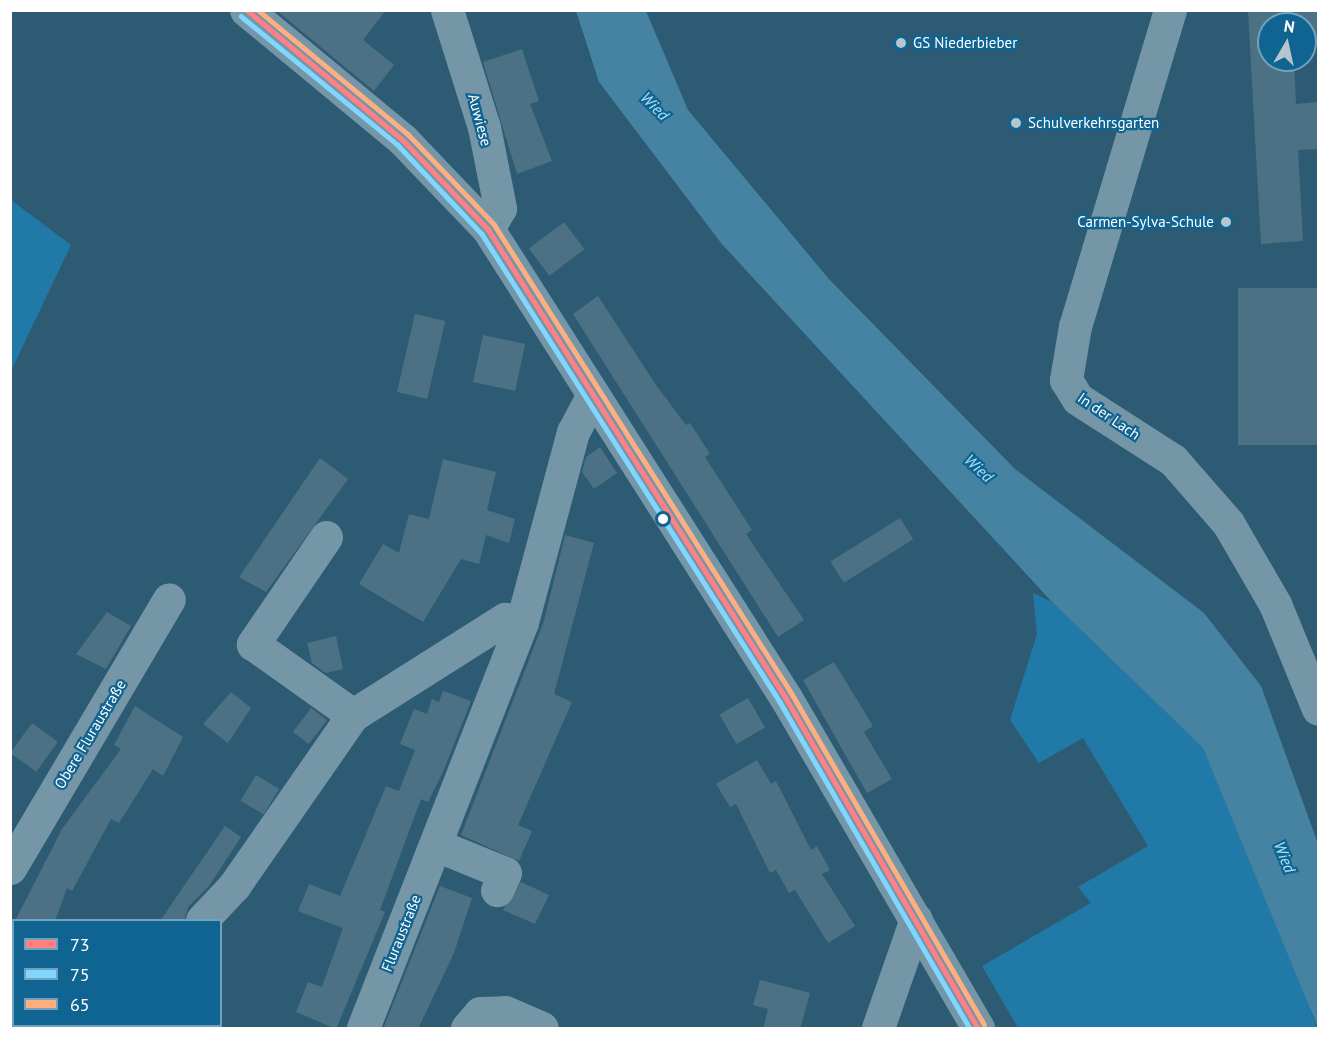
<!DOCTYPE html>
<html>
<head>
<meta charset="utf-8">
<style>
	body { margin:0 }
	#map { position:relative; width:1329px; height:1039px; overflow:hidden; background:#2d5b74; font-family:"PT Sans",sans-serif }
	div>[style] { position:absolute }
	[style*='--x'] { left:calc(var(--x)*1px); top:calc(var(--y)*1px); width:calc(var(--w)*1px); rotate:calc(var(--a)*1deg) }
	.green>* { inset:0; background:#2079a7 }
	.water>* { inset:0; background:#4682a2 }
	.building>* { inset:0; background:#4c7185; transform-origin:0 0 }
	.minor>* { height:33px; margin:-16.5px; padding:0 16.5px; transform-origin:16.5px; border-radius:16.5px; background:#7496a7 }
	.bus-1>* { height:4.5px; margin:-2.25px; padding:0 2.25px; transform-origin:2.25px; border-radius:2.25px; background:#ff8085 }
	.bus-2>* { height:4.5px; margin:-2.25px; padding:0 2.25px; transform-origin:2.25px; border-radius:2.25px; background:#80d6ff }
	.bus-3>* { height:4.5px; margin:-2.25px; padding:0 2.25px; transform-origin:2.25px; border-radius:2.25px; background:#ffae80 }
	.dots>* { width:16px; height:16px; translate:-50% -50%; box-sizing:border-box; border:3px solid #106491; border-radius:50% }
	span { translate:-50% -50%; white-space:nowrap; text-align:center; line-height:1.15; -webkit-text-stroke:4.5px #106491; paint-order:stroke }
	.poi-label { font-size:15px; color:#fff }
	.left { translate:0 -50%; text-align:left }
	.right { translate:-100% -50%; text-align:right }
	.street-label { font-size:15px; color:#fff }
	.water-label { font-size:16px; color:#aae1fa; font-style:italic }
	.frame { position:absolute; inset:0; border:12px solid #fff; pointer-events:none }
	.legend { position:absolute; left:12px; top:919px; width:210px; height:108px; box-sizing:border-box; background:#106491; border:2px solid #70a2bd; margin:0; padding:8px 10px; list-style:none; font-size:18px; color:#fff }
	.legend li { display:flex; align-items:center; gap:12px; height:30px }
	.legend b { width:30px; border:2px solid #70a2bd }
	.north { position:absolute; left:1257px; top:12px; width:60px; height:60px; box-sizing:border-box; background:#106491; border:2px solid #70a2bd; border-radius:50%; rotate:9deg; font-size:16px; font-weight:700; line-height:24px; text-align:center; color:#fff }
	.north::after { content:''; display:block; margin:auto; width:21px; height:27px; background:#b6c6ce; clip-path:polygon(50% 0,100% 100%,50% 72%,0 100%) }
</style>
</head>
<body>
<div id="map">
	<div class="green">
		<i style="clip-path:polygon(11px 200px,71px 245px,11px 371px)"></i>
		<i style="clip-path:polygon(1033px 593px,1052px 602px,1203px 748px,1262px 881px,1317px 1028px,1018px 1028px,982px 966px,1091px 903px,1078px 887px,1148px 846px,1083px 738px,1039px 763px,1010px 720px,1037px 634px)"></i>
	</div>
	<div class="water">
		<i style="clip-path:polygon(576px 11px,646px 11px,688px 110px,828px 278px,1015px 469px,1204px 613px,1261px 686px,1318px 844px,1318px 1028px,1203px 748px,1052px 602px,721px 243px,599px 82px)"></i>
	</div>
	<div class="building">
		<i style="clip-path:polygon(276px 10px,386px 10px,363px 40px,394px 65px,374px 91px)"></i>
		<i style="clip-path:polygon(1248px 10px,1318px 10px,1318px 44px,1305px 45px,1305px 24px,1269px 24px,1269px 60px,1294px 60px,1296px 104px,1318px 102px,1318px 149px,1298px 150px,1303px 241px,1261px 244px)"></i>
		<i style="clip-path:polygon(522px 49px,539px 101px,530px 104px,552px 161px,517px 174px,483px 62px)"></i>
		<i style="left:564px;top:222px;width:34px;height:44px;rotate:53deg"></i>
		<i style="left:1318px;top:288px;width:157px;height:80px;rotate:90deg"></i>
		<i style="clip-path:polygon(598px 296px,656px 385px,686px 425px,690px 423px,710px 454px,705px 457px,752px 530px,746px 534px,804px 620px,778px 637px,573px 314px)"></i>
		<i style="left:415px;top:314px;width:31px;height:80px;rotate:13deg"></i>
		<i style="left:483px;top:335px;width:43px;height:48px;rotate:12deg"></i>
		<i style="clip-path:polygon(600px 447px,617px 473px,594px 489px,582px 472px,586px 457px)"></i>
		<i style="clip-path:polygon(320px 458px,348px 479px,266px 592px,239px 577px)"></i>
		<i style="clip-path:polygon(443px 459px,496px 472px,487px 510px,515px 519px,509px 543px,486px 535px,479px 564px,461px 559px,423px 622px,359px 584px,383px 544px,399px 553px,409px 514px,429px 519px)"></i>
		<i style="left:900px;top:518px;width:25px;height:82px;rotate:58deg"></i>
		<i style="clip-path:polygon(565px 535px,594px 543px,554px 694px,572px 702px,518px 825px,532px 831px,519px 861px,461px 835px,544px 621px)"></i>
		<i style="clip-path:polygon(107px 612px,131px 626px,106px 669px,76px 654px)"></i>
		<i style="clip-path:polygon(336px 636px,343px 669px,326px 673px,312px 663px,307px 643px)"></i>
		<i style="clip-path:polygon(834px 662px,873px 726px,864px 732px,892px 779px,867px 793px,803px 680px)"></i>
		<i style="clip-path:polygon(443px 691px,471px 701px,443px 772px,428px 802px,421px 799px,380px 910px,385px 912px,336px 1029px,296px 1012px,308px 982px,322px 987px,343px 928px,298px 911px,309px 884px,340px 896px,386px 786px,399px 791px,415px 750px,400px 744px,414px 709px,427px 714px,432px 699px,439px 702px)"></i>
		<i style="clip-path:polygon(231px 692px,251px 708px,228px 743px,203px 724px)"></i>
		<i style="left:748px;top:698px;width:34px;height:33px;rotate:60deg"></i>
		<i style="clip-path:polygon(135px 706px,183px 737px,163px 776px,153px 769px,119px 823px,111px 819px,72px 891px,67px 888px,55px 921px,15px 921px,62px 829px,121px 749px,114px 745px)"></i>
		<i style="left:311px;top:708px;width:20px;height:30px;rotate:37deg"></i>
		<i style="left:32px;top:723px;width:32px;height:37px;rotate:36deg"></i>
		<i style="clip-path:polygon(757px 760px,771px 784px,776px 781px,811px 850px,817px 846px,830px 870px,822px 874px,855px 926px,828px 943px,795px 890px,789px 893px,776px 870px,770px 873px,736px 804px,730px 807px,716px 784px)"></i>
		<i style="left:256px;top:775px;width:27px;height:30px;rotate:31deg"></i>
		<i style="clip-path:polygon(225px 826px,241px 837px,209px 886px,188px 907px,184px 921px,160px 921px)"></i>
		<i style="clip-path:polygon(521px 882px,549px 895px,535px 924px,503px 910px)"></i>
		<i style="clip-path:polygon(440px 886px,472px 898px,454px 953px,418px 1029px,383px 1029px)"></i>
		<i style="clip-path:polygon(760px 980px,810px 993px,800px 1029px,763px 1029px,768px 1009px,753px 1005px)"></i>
	</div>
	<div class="minor">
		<i style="--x:246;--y:10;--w:204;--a:39.6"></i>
		<i style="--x:403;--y:140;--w:123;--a:46.3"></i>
		<i style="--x:488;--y:229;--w:556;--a:57.57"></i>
		<i style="--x:786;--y:698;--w:382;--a:59.8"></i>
		<i style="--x:447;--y:10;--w:123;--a:72.5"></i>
		<i style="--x:484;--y:127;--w:83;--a:78.8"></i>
		<i style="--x:500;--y:208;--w:24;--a:120"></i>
		<i style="--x:1170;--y:10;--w:330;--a:106.7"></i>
		<i style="--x:1075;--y:326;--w:55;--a:99.5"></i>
		<i style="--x:1066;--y:380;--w:22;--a:58"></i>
		<i style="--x:1078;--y:399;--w:113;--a:32.7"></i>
		<i style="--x:1173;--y:460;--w:84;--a:48.9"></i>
		<i style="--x:1228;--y:523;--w:94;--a:59.9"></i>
		<i style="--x:1275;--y:604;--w:113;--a:67.7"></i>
		<i style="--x:326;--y:537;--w:130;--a:124.3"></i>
		<i style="--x:253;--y:644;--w:123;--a:35.4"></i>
		<i style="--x:436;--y:845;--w:74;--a:22.1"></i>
		<i style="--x:505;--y:873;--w:19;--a:115"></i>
		<i style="--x:10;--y:868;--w:312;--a:-59.4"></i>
		<i style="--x:202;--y:920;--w:47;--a:-46.7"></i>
		<i style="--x:234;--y:886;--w:208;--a:-55.2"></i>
		<i style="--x:353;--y:715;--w:180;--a:-32.3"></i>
		<i style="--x:505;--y:619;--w:17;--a:10"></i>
		<i style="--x:10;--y:975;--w:4;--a:27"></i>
		<i style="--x:105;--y:1028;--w:3;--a:-45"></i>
		<i style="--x:363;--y:1028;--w:436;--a:-68.6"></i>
		<i style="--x:522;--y:622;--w:197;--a:-75"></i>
		<i style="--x:573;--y:432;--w:40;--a:-62"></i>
		<i style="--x:467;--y:1028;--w:20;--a:-49"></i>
		<i style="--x:480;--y:1013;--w:25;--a:-2"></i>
		<i style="--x:505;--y:1012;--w:40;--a:23.4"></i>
		<i style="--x:878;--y:1028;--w:115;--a:-70.8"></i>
	</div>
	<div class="bus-1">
		<i style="--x:247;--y:10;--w:203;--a:39.8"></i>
		<i style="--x:403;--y:140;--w:123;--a:46.3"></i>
		<i style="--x:488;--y:229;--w:556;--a:57.57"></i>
		<i style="--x:786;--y:698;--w:382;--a:59.8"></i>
	</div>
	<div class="bus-2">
		<i style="--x:241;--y:16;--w:203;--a:39.4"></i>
		<i style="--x:398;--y:145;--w:122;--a:46.7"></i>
		<i style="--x:482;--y:234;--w:555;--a:57.51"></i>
		<i style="--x:780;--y:702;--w:377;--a:59.8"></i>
	</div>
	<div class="bus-3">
		<i style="--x:258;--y:10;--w:195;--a:39.6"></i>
		<i style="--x:408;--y:134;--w:124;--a:46.3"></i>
		<i style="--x:494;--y:224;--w:557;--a:57.62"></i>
		<i style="--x:792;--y:694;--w:382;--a:59.8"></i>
	</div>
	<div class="dots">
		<i style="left:901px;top:43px;background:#b6c6ce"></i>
		<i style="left:1016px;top:123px;background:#b6c6ce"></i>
		<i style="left:1226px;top:222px;background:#b6c6ce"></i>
		<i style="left:663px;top:519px;background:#fff"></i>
	</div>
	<div class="poi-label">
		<span class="left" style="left:913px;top:43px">GS Niederbieber</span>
		<span class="left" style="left:1028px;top:123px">Schulverkehrsgarten</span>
		<span class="right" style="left:1214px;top:222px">Carmen-Sylva-Schule</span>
	</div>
	<div class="street-label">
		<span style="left:480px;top:120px;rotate:75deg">Auwiese</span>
		<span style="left:1109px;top:416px;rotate:34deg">In der Lach</span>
		<span style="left:90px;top:734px;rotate:-59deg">Obere Fluraustraße</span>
		<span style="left:401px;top:933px;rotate:-68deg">Fluraustraße</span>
	</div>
	<div class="water-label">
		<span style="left:655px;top:106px;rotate:46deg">Wied</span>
		<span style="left:979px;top:468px;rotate:43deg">Wied</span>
		<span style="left:1285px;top:857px;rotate:68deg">Wied</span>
	</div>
	<div class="frame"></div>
	<ul class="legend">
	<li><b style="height:8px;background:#ff8085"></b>73</li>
	<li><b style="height:8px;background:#80d6ff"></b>75</li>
	<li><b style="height:8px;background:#ffae80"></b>65</li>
	</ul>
	<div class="north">N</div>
</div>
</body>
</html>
